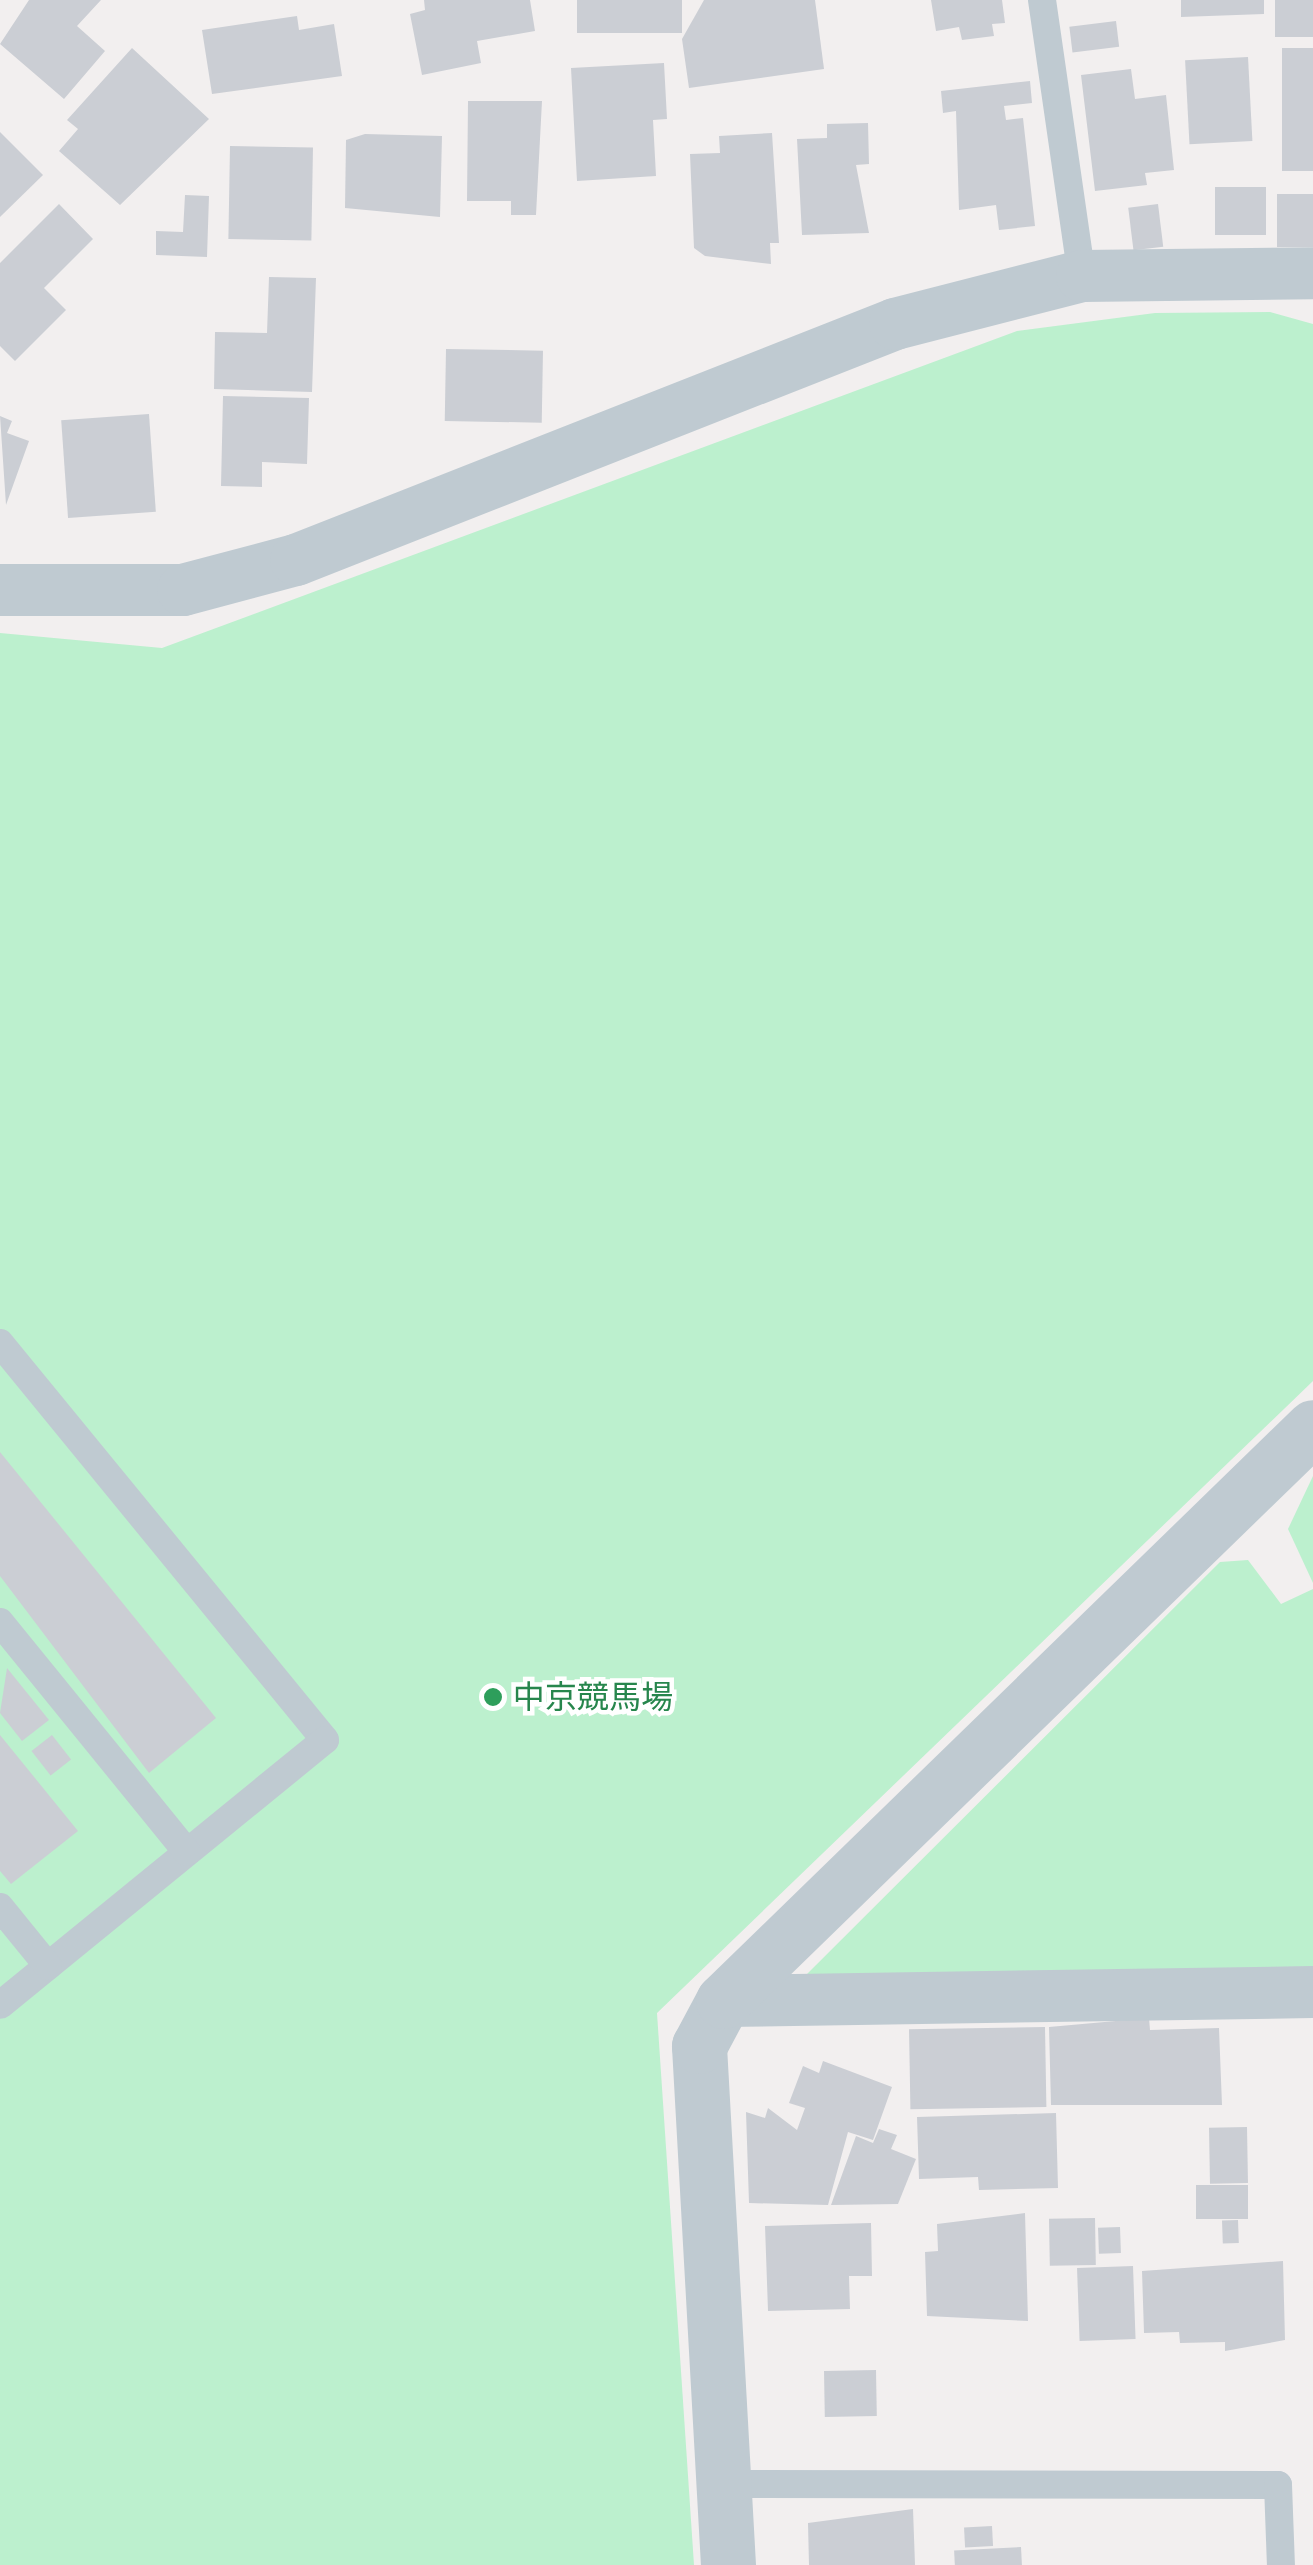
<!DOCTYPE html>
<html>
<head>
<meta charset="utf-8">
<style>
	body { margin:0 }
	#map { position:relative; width:1313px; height:2565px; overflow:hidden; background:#f2efef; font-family:Cabin,"Noto Sans JP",sans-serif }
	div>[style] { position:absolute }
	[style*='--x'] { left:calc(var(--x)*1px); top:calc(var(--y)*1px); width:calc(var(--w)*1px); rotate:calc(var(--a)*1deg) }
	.green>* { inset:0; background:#bcf0ce }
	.building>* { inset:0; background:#cbced4; transform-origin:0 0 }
	.service>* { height:28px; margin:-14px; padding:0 14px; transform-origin:14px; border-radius:14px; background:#bfcad1 }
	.minor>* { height:52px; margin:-26px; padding:0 26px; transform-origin:26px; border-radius:26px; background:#bfcad1 }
	.tertiary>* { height:55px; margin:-27.5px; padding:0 27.5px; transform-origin:27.5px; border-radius:27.5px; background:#bfcad1 }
	.dots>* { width:28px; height:28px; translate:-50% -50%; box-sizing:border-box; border:5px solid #fff; border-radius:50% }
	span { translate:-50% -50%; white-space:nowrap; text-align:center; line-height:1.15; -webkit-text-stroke:9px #fff; paint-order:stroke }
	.leisure-label { font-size:32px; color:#27864d }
	.left { translate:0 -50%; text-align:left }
</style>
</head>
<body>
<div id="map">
	<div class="green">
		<i style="clip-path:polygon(1270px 312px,1313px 324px,1313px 1381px,657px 2013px,694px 2565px,0 2565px,0 633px,162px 648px,1017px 331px,1155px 313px)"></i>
		<i style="clip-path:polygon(1313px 1476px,1313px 1583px,1288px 1529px)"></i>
		<i style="clip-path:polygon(1248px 1560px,1281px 1604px,1313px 1589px,1313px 1970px,802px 1979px,1220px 1562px)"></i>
	</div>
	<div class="building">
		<i style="clip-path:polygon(29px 0,101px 0,77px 26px,105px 51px,64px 99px,0 44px)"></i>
		<i style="clip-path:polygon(424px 0,530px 0,535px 31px,477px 41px,481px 63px,422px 75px,410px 14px,425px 10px)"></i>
		<i style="left:577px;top:0;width:105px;height:33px"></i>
		<i style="clip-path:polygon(704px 0,815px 0,824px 69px,689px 88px,682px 39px)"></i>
		<i style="clip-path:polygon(931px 0,1002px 0,1005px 23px,992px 24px,994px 36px,962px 40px,959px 27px,936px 31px)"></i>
		<i style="clip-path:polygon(1181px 0,1264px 0,1264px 14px,1181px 17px)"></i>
		<i style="left:1275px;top:0;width:38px;height:37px"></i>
		<i style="clip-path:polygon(297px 16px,299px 30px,334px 24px,342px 76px,212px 94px,202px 30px)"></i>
		<i style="left:1116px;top:21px;width:26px;height:47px;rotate:83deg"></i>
		<i style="clip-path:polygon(132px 48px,209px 119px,120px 205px,59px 151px,78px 129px,67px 120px)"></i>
		<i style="left:1313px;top:48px;width:123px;height:31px;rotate:90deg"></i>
		<i style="left:1248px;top:57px;width:84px;height:63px;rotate:87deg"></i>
		<i style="clip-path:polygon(664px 63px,667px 119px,653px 120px,656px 176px,577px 181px,571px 68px)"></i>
		<i style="clip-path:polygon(1131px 69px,1135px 99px,1166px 95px,1174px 170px,1145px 173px,1147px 185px,1095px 191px,1081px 75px)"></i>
		<i style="clip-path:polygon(1030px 81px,1032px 103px,1004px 106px,1006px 120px,1023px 118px,1035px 226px,999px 230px,996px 205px,959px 210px,956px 111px,943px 113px,941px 91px)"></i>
		<i style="clip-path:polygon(468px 101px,542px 101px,536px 215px,511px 215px,511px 201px,467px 201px)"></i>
		<i style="clip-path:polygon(868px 123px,869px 164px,856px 165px,869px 233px,802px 235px,797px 139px,827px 138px,827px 124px)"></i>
		<i style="clip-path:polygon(0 132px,43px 175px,0 217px)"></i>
		<i style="clip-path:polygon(772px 133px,779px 243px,770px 243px,771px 264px,705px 256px,694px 248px,690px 154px,720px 153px,719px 136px)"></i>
		<i style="clip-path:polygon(365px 134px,442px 136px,440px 217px,345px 208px,346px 140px)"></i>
		<i style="left:230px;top:146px;width:83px;height:93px;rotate:1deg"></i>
		<i style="left:1215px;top:187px;width:51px;height:48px"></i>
		<i style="left:1313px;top:194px;width:53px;height:36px;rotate:90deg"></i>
		<i style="clip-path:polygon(185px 195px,209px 196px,207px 257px,156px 255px,156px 231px,183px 232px)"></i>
		<i style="clip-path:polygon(59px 204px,93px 239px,44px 288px,66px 310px,15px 361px,0 346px,0 263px)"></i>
		<i style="left:1158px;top:204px;width:43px;height:30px;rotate:83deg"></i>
		<i style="clip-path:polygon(269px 277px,316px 278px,312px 392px,214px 389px,215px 332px,267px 333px)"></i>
		<i style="left:446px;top:349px;width:97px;height:72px;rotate:1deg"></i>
		<i style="clip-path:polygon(223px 396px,309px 398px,307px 464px,262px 462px,262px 487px,221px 486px)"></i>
		<i style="left:149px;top:414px;width:98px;height:88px;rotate:86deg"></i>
		<i style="clip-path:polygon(0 416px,12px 421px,7px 433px,29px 441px,6px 505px)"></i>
		<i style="clip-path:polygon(0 1452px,216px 1718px,149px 1773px,0 1576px)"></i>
		<i style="clip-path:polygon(7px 1668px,49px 1720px,22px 1741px,0 1713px)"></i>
		<i style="clip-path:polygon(0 1735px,78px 1831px,11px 1884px,0 1871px)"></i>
		<i style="left:52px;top:1735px;width:31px;height:26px;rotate:52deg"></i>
		<i style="clip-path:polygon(1149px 2018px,1150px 2030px,1219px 2028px,1222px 2105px,1051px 2105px,1049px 2027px)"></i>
		<i style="left:1045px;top:2027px;width:80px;height:136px;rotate:89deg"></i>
		<i style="clip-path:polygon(823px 2061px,892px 2087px,873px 2140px,848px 2132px,828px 2205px,749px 2203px,746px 2112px,765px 2118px,768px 2108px,797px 2130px,805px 2108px,789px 2103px,803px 2066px,819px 2073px)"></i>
		<i style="clip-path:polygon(1056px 2113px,1058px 2188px,979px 2190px,978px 2177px,919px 2179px,917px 2117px)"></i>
		<i style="left:1247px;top:2127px;width:56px;height:38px;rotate:89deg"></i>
		<i style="clip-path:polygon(879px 2129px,897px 2135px,891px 2149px,916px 2159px,898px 2204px,831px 2205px,856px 2136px,873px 2143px)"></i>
		<i style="left:1248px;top:2185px;width:34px;height:52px;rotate:90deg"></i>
		<i style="clip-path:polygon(1025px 2213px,1028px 2321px,927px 2316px,925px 2252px,938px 2251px,937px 2224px)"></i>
		<i style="left:1095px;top:2218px;width:47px;height:46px;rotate:89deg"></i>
		<i style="left:1238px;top:2220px;width:23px;height:16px;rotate:88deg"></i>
		<i style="clip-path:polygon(871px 2223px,872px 2276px,849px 2276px,850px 2309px,768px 2311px,765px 2226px)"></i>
		<i style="left:1120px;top:2227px;width:26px;height:22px;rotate:88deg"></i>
		<i style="clip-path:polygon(1283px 2261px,1285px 2340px,1225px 2351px,1225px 2342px,1180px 2343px,1179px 2332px,1144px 2333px,1142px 2271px)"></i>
		<i style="left:1133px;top:2266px;width:73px;height:56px;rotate:88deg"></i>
		<i style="left:876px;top:2370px;width:46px;height:52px;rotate:89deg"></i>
		<i style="clip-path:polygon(913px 2509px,915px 2565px,809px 2565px,808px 2523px)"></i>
		<i style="left:992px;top:2526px;width:20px;height:28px;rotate:87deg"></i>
		<i style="left:1021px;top:2547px;width:18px;height:67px;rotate:87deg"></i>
	</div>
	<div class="service">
		<i style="--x:1042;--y:0;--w:279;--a:81.8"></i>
		<i style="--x:0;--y:1343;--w:513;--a:50.69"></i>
		<i style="--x:325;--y:1740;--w:419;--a:140.8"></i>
		<i style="--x:0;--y:1622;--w:296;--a:50.9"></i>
		<i style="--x:0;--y:1907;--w:76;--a:50.9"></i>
		<i style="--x:722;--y:2484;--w:556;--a:0.1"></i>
		<i style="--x:1278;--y:2485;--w:80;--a:87.9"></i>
	</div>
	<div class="minor">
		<i style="--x:0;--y:590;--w:183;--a:0"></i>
		<i style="--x:183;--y:590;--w:117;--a:-14.9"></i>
		<i style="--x:296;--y:560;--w:644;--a:-21.5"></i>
		<i style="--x:895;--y:324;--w:193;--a:-14.4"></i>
		<i style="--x:1082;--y:276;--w:231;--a:-0.7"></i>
		<i style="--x:723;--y:2001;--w:590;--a:-0.87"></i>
	</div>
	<div class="tertiary">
		<i style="--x:728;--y:2565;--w:520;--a:-93.2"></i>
		<i style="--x:699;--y:2046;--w:51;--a:-61.9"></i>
		<i style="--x:723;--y:2001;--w:823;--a:-44.21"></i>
	</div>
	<div class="dots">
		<i style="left:493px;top:1697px;background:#2e9e5b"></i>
	</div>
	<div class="leisure-label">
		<span class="left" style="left:513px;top:1697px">中京競馬場</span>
	</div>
</div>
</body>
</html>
